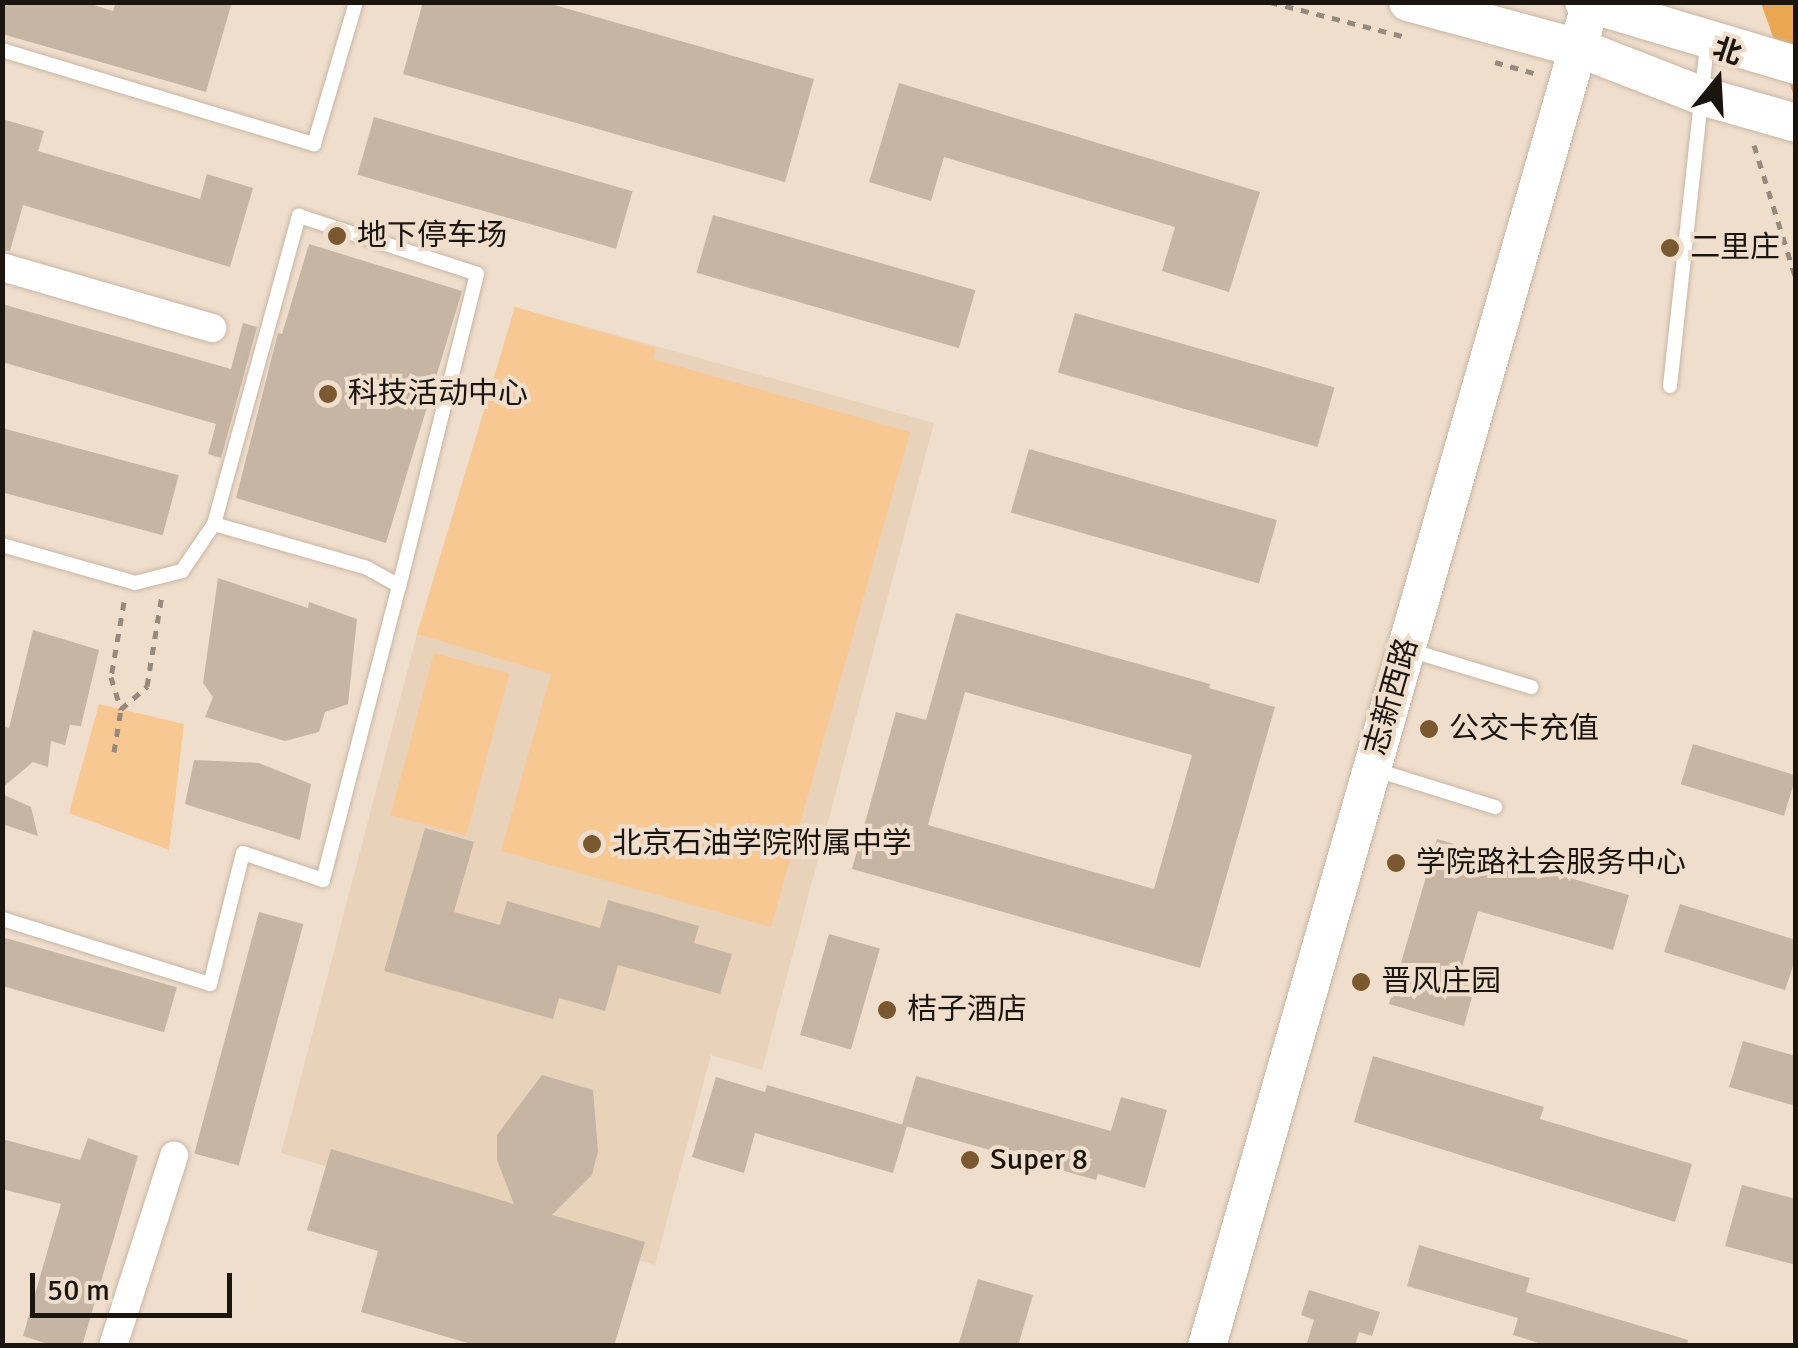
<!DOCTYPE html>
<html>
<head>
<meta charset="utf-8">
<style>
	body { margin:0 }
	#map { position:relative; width:1798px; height:1348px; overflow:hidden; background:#f0decc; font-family:Signika,"Noto Sans SC",sans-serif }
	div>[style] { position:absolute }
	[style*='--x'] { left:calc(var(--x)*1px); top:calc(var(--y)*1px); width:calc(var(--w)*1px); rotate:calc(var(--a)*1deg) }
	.built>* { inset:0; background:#e9d2ba }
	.green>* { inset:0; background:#f8c893; transform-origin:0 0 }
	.water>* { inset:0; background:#eaa651 }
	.building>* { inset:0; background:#c6b5a3; transform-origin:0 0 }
	.path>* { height:5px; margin-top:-2.5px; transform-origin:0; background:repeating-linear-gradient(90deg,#978a7d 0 8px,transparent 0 16px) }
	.roads { filter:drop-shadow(0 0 2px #c6b6a4) drop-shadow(0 0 2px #c6b6a4) }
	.lane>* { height:14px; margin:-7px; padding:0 7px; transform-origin:7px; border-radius:7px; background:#fff }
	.street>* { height:28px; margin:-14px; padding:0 14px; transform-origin:14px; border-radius:14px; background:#fff }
	.secondary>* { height:38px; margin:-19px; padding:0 19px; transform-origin:19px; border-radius:19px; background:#fff }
	.dots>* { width:28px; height:28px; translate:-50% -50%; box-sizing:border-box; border:5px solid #f0decc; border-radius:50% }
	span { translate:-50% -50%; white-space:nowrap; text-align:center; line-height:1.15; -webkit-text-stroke:8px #f0decc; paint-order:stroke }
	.poi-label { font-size:30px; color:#1b150f }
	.left { translate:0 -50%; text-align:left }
	.street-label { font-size:30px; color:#1b150f }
	.frame { position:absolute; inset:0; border:5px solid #1b150f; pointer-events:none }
	.north { position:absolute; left:1668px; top:30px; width:100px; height:100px; -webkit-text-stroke:8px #f0decc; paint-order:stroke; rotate:18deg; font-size:28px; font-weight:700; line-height:40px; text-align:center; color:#1b150f }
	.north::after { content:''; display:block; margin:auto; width:35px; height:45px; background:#1b150f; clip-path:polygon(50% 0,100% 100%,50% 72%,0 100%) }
	.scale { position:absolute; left:30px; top:1273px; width:202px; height:45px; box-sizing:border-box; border:5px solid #1b150f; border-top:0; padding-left:12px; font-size:30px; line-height:35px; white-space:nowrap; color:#1b150f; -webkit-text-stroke:8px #f0decc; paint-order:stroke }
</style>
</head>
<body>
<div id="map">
	<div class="built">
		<i style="clip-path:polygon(515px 307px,934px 423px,762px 1070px,711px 1055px,655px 1265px,281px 1153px,417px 634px)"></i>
	</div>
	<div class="green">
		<i style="clip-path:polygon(515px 307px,656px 348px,653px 359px,910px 432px,771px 927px,501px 851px,551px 674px,417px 634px)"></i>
		<i style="left:434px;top:653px;width:78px;height:168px;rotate:15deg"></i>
		<i style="clip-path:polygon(99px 704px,184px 724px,169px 850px,69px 813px)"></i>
	</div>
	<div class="water">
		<i style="clip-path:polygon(1761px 3px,1795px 3px,1795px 99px)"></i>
	</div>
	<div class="building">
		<i style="clip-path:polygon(2px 2px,84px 2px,113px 11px,116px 2px,232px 2px,206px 92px,2px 34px)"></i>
		<i style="clip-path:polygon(423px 2px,544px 2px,814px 79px,785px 182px,403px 74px)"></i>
		<i style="clip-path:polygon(899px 83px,1260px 192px,1229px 292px,1162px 271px,1175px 227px,944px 157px,931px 201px,869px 182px)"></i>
		<i style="left:374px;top:117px;width:269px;height:60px;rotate:16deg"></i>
		<i style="clip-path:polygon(2px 119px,44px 131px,38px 151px,200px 199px,207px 174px,253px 188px,230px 267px,23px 205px,10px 251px,2px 250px)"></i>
		<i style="left:713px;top:215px;width:273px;height:60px;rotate:16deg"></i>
		<i style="clip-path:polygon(309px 244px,462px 291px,386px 543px,236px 498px,278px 333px,282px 334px)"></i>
		<i style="clip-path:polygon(2px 304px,231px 369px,243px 323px,257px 327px,221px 458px,208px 454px,216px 424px,2px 362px)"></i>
		<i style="left:1075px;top:313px;width:270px;height:62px;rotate:16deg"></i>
		<i style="left:2px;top:428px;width:183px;height:62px;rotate:15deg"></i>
		<i style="left:1029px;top:449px;width:258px;height:66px;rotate:16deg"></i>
		<i style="clip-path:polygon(218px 578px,308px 608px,309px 602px,357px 619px,348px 704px,325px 712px,319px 732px,285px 741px,205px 717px,213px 697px,203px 683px)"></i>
		<i style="clip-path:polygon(evenodd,956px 613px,1210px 684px,1209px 688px,1275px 707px,1200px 968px,852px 869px,896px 712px,926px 720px,956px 613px,965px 692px,1192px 755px,1154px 889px,928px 825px,965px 692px)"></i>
		<i style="clip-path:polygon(33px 630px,99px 650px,81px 726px,70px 725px,65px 745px,51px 741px,48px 767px,33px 762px,2px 788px,2px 726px,9px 728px)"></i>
		<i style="left:1693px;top:744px;width:108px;height:42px;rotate:17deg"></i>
		<i style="clip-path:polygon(194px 760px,259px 763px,311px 784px,300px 840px,185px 804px)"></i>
		<i style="clip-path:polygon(2px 794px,31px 807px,38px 836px,2px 824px)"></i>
		<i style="clip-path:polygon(425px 828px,474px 842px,454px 912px,500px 925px,507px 901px,600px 928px,608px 900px,699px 926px,694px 943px,732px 954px,720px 994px,618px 965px,605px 1011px,559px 998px,553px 1019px,384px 971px)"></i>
		<i style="clip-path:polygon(1437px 839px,1629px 895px,1613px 950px,1478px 911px,1461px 970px,1478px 975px,1464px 1026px,1389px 1004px)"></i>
		<i style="clip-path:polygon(1680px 904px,1796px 940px,1796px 957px,1785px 990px,1664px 952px)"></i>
		<i style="left:259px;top:912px;width:46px;height:250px;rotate:15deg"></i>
		<i style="left:829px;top:934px;width:53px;height:105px;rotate:16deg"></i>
		<i style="left:2px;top:937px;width:182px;height:47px;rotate:16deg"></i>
		<i style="clip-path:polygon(1743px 1041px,1796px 1056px,1796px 1106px,1729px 1087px)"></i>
		<i style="clip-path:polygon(1373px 1056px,1544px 1107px,1540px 1119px,1692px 1164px,1675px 1222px,1354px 1122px)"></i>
		<i style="clip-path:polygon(542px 1075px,593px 1090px,598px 1151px,592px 1175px,552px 1215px,645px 1242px,614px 1346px,478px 1346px,361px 1312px,378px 1251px,307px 1230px,331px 1149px,514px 1204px,497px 1160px,497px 1135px)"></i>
		<i style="clip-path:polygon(916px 1076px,1111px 1131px,1121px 1097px,1167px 1110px,1145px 1188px,1098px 1174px,1096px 1180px,902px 1125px)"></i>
		<i style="clip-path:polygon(716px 1077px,765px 1092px,767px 1085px,907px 1126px,893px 1173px,755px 1133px,744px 1173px,692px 1157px)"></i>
		<i style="clip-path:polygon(88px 1138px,138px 1156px,82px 1346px,54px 1346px,23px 1336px,61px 1204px,2px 1189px,2px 1139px,80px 1160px)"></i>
		<i style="clip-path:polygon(1742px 1185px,1796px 1199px,1796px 1265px,1725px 1246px)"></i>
		<i style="clip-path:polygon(1419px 1245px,1530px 1278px,1526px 1292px,1688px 1340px,1687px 1346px,1548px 1346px,1513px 1335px,1518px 1318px,1407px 1286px)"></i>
		<i style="clip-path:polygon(978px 1279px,1033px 1295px,1018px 1346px,958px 1346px)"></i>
		<i style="clip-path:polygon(1309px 1290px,1380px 1312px,1372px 1336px,1359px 1332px,1355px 1346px,1306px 1346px,1314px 1320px,1301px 1315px)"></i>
	</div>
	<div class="path">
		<i style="--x:1270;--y:2;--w:136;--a:14.4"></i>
		<i style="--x:1495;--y:62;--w:44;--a:15.9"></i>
		<i style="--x:1754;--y:145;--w:140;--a:72.6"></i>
		<i style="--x:124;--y:602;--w:76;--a:99.8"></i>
		<i style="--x:111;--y:677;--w:34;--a:73"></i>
		<i style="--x:121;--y:709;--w:35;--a:-41"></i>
		<i style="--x:147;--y:686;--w:93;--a:-80.7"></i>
		<i style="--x:114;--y:752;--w:44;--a:-80.8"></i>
	</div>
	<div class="roads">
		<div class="lane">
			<i style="--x:2;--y:50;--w:326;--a:16.8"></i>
			<i style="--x:314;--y:144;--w:148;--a:-73.5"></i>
			<i style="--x:1670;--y:386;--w:349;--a:-83.8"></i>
			<i style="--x:214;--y:524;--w:320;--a:-74.6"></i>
			<i style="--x:299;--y:216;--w:187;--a:18"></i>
			<i style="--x:477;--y:274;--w:322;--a:104"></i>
			<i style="--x:2;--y:545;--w:138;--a:15.9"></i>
			<i style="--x:135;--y:583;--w:49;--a:-14.3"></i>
			<i style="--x:182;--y:571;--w:57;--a:-55.8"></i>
			<i style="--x:214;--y:524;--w:159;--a:16"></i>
			<i style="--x:367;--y:568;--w:37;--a:29"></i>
			<i style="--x:399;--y:586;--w:304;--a:104.5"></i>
			<i style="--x:323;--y:880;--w:84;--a:-161.4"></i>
			<i style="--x:243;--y:853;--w:135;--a:104.1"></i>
			<i style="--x:210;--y:984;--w:218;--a:-162.6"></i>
			<i style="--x:1406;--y:649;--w:131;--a:16.9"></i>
			<i style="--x:1376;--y:770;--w:125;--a:17.3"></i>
		</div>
		<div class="street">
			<i style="--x:2;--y:267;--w:219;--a:16.2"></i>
			<i style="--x:113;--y:1346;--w:200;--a:-72.2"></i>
		</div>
		<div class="secondary">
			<i style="--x:1408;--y:2;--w:177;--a:15.1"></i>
			<i style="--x:1579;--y:48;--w:135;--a:21.3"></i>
			<i style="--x:1705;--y:97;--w:95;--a:15.9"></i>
			<i style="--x:1584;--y:2;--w:221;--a:16.6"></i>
			<i style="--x:1207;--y:1346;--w:1398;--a:-74.05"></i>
		</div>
	</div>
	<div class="dots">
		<i style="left:337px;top:236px;background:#7a5830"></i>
		<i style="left:1670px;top:248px;background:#7a5830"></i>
		<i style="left:328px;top:394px;background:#7a5830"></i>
		<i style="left:1429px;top:729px;background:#7a5830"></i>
		<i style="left:592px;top:844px;background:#7a5830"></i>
		<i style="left:1396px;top:863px;background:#7a5830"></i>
		<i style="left:1361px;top:982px;background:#7a5830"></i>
		<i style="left:887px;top:1010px;background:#7a5830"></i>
		<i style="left:970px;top:1160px;background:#7a5830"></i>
	</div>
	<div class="poi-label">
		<span class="left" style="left:357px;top:236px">地下停车场</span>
		<span class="left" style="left:1690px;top:248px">二里庄</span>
		<span class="left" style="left:348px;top:394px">科技活动中心</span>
		<span class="left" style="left:1449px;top:729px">公交卡充值</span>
		<span class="left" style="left:612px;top:844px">北京石油学院附属中学</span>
		<span class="left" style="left:1416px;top:863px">学院路社会服务中心</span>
		<span class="left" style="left:1381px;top:982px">晋风庄园</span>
		<span class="left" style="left:907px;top:1010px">桔子酒店</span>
		<span class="left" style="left:990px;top:1160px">Super 8</span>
	</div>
	<div class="street-label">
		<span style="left:1392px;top:697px;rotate:-74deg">志新西路</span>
	</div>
	<div class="frame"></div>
	<div class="north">北</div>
	<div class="scale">50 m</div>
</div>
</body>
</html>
